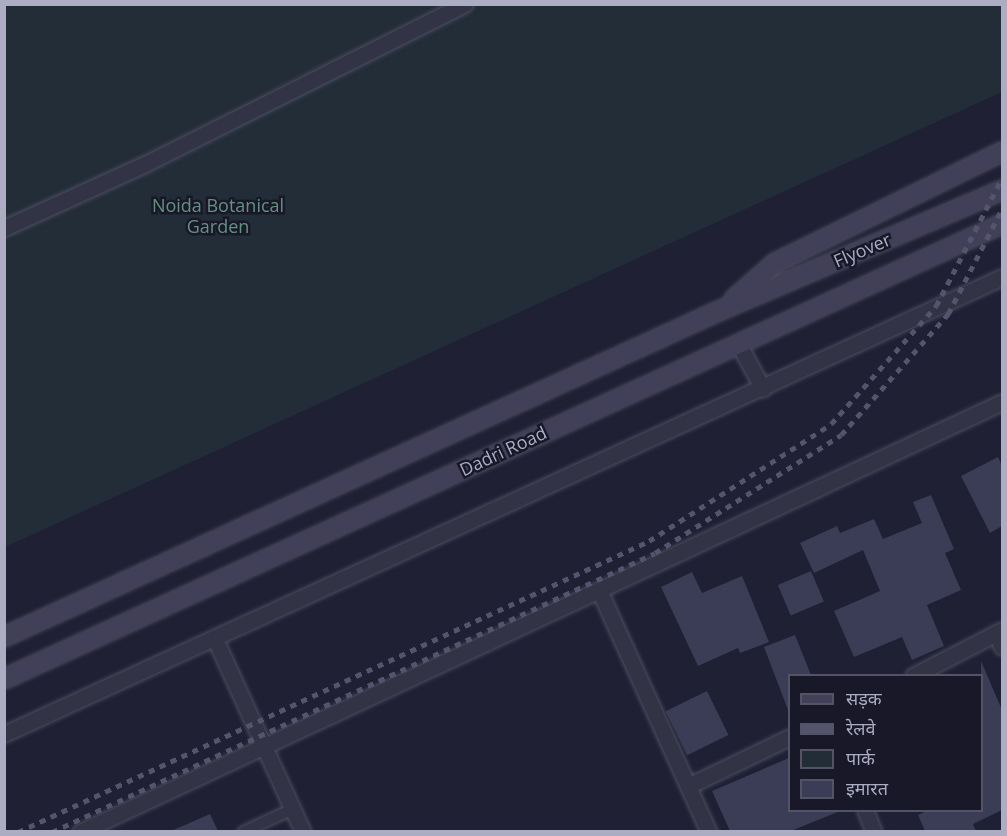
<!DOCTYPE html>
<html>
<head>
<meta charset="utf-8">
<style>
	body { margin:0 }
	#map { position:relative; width:1007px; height:836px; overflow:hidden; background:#1f2034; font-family:"Open Sans","Noto Sans Devanagari",sans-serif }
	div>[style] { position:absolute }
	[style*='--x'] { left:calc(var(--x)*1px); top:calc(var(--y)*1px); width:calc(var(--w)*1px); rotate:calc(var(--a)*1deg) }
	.green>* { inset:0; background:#222d37 }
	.building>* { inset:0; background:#3b3c55; transform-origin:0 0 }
	.roads { filter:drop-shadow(0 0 2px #4d4d60) drop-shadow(0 0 2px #4d4d60) }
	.pedestrian>* { height:10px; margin:-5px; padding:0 5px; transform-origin:5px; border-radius:5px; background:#323345 }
	.minor>* { height:15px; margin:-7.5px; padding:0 7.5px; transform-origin:7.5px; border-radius:7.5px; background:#323345 }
	.secondary>* { height:18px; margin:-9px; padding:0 9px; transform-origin:9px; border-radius:9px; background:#414058 }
	.rail>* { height:4.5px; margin-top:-2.25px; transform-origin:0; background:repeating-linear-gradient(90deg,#54556c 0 6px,transparent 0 12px) }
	span { translate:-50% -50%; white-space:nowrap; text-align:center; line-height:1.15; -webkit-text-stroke:5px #181829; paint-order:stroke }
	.park-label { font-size:18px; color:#659181 }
	.street-label { font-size:18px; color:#acacc2 }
	.frame { position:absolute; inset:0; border:6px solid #acacc2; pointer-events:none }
	.legend { position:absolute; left:788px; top:674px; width:195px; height:138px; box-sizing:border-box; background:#181829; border:2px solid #535366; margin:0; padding:8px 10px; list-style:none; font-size:18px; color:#acacc2 }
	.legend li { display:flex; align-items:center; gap:12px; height:30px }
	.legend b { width:30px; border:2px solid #535366 }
</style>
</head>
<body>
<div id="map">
	<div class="green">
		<i style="clip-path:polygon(4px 5px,1002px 5px,1002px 92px,5px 547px)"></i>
	</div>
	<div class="building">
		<i style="clip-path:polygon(998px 457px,1002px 466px,1002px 526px,990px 533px,961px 476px)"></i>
		<i style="clip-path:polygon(931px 495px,954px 549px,945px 553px,961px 590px,927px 605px,944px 646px,912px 660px,902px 637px,854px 657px,834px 611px,880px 591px,863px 550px,814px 573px,800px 543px,837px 526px,840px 533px,874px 519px,883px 539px,922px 523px,913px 502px)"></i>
		<i style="left:811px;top:571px;width:33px;height:36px;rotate:67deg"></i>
		<i style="clip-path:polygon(692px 572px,702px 593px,742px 576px,769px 642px,740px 653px,738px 648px,698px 666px,661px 587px)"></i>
		<i style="clip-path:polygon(795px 635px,811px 675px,789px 675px,788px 710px,764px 647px)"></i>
		<i style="clip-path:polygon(981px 661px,1002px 710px,1002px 810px,973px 824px,976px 831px,925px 831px,918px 815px,929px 810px,981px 810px)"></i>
		<i style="left:707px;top:691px;width:49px;height:46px;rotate:64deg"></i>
		<i style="clip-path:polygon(789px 758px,789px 810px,840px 811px,791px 831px,730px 831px,712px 791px)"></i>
		<i style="clip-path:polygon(210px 814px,218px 831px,171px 831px)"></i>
	</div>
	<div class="roads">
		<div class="pedestrian">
			<i style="--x:243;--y:832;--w:55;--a:-24.7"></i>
		</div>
		<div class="minor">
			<i style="--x:4;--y:228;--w:153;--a:-24.4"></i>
			<i style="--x:143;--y:165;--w:360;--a:-26.6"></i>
			<i style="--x:738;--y:343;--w:52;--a:61.5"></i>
			<i style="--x:599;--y:590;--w:266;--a:65.6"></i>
			<i style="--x:996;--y:633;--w:15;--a:67"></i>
			<i style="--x:215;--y:639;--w:212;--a:65.5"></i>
			<i style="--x:913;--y:676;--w:100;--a:-27.3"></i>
			<i style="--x:4;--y:734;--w:1098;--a:-24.6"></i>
			<i style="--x:688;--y:786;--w:113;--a:-25.7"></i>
			<i style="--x:865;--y:810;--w:24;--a:68"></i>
			<i style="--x:80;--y:832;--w:1017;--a:-25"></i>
		</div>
		<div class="secondary">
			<i style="--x:734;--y:299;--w:55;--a:-41.3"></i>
			<i style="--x:775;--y:263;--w:253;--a:-26.1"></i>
			<i style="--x:4;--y:637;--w:788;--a:-24.52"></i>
			<i style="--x:721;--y:310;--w:306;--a:-23.1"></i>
			<i style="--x:4;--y:679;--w:1097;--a:-24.51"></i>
		</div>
	</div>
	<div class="rail">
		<i style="--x:18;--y:832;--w:695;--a:-24.76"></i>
		<i style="--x:649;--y:541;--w:216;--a:-32.7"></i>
		<i style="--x:831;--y:424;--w:158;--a:-48.3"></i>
		<i style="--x:936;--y:306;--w:144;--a:-62.7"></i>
		<i style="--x:52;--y:832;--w:664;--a:-24.83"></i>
		<i style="--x:655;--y:553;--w:220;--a:-32.4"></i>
		<i style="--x:841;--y:435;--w:162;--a:-48.5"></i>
		<i style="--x:948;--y:314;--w:118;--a:-62.8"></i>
	</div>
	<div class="park-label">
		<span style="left:218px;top:216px">Noida Botanical<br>Garden</span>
	</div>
	<div class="street-label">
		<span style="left:862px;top:250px;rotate:-23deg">Flyover</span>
		<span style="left:503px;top:451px;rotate:-25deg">Dadri Road</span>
	</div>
	<div class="frame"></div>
	<ul class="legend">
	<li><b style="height:8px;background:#414058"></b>सड़क</li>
	<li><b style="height:8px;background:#54556c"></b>रेलवे</li>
	<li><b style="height:16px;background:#222d37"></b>पार्क</li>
	<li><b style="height:16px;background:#3b3c55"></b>इमारत</li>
	</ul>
</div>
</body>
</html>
